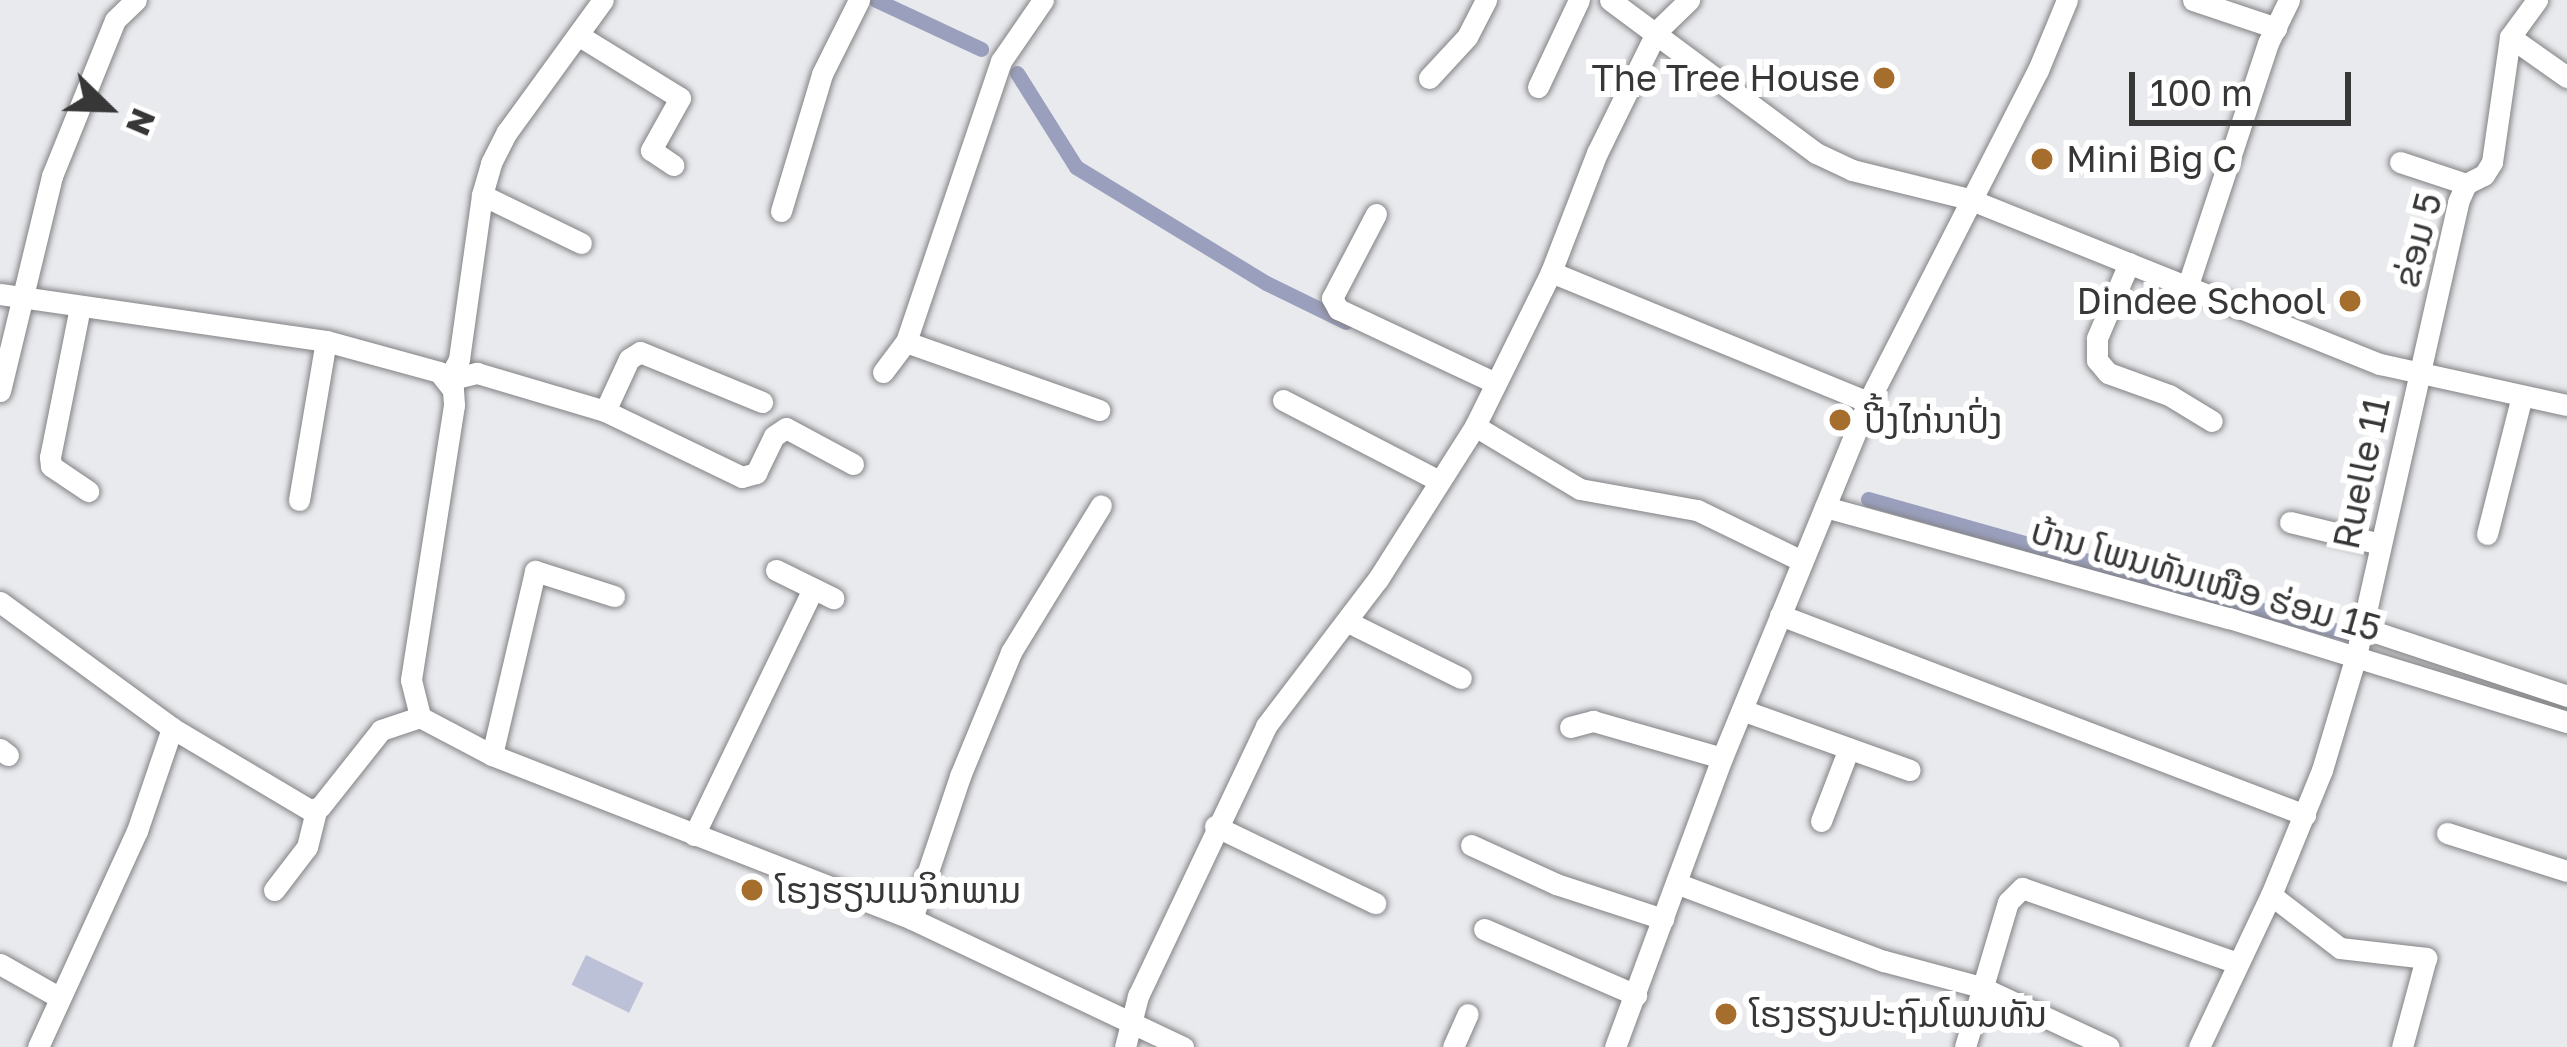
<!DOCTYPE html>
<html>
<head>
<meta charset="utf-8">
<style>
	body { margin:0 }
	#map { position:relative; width:2567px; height:1047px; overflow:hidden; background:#e9eaed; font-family:"Golos Text","Noto Sans Lao",sans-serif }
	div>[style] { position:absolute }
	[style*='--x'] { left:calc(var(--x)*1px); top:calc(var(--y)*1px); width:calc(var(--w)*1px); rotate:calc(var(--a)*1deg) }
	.green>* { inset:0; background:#bdc1d8; transform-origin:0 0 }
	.canal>* { height:15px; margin:-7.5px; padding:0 7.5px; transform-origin:7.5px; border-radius:7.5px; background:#9a9fbd }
	.roads { filter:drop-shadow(0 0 3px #828285) drop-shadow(0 0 3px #828285) }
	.minor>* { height:21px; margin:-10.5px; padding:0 10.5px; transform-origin:10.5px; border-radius:10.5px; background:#fff }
	.dots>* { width:33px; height:33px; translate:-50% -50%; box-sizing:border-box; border:6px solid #fff; border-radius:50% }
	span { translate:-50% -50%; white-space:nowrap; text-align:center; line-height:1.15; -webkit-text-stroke:12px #fff; paint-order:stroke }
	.poi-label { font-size:36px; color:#373738 }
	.right { translate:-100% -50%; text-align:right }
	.left { translate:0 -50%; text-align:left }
	.street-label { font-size:36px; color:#373738 }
	.north { position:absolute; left:48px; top:48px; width:120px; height:120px; -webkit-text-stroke:9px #fff; paint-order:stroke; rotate:113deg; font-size:33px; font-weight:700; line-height:48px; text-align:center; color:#373738 }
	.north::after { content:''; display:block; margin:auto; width:42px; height:54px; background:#373738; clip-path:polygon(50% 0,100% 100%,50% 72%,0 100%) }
	.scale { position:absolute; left:2129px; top:72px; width:222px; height:54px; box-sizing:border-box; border:6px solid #373738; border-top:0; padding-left:15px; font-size:36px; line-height:42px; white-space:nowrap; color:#373738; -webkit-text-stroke:9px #fff; paint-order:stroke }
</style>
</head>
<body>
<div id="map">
	<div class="green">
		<i style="left:586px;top:955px;width:64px;height:33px;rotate:26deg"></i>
	</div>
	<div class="canal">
		<i style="--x:876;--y:0;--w:116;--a:25"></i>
		<i style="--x:1017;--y:73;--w:111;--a:57.9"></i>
		<i style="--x:1076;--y:167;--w:223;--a:31.4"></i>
		<i style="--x:1266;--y:283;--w:89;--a:26"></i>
		<i style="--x:1868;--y:499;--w:496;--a:15.7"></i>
	</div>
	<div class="roads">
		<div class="minor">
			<i style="--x:1043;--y:0;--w:74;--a:124.5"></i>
			<i style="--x:1001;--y:61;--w:297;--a:108.7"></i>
			<i style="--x:906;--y:342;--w:205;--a:19.4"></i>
			<i style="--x:1610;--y:0;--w:257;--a:36.6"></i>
			<i style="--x:1816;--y:153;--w:40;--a:25"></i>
			<i style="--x:1852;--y:170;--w:121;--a:13.9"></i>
			<i style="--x:1969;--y:199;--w:443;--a:21.9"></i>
			<i style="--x:2380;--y:364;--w:191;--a:12.4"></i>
			<i style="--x:2193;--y:0;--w:88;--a:18.6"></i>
			<i style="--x:578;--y:35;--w:120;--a:31.7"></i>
			<i style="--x:680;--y:98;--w:60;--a:119.1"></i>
			<i style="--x:651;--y:150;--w:27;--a:34"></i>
			<i style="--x:2510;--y:37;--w:70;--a:35.1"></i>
			<i style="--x:1429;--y:78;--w:56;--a:-47.2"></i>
			<i style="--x:1467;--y:37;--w:42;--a:-62.8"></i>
			<i style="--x:1538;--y:87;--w:96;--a:-64.8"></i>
			<i style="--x:2400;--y:162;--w:70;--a:18.4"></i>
			<i style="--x:482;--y:195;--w:110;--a:25.9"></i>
			<i style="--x:781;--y:211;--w:143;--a:-73.3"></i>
			<i style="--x:822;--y:74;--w:83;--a:-63.4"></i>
			<i style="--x:1376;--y:214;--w:95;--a:117.6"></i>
			<i style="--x:1332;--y:298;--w:13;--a:61"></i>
			<i style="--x:1338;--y:309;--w:174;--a:25.2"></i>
			<i style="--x:2129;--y:263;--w:82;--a:113.1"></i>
			<i style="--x:2097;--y:338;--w:22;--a:90"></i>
			<i style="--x:2097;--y:360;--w:17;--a:50"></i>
			<i style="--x:2108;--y:373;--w:65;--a:19.8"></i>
			<i style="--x:2169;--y:395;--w:50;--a:31.2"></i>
			<i style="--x:1551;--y:272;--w:343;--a:22.3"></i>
			<i style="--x:2187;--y:288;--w:258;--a:-71.7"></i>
			<i style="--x:2268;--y:43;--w:48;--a:-64"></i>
			<i style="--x:0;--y:294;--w:329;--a:8.2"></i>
			<i style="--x:326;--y:341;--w:117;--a:15.3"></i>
			<i style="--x:439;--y:372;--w:23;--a:52"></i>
			<i style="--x:453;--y:390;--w:15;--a:86"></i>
			<i style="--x:454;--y:405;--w:278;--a:98.9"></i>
			<i style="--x:411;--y:680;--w:38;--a:76"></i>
			<i style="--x:420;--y:717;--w:81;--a:27.8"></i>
			<i style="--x:492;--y:755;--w:451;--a:21.3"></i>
			<i style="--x:912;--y:919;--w:300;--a:25.3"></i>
			<i style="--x:80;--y:307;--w:153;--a:101.3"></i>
			<i style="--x:50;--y:457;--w:9;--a:84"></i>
			<i style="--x:51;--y:466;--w:45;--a:34"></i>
			<i style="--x:883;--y:372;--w:38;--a:-53"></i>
			<i style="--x:448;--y:380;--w:30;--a:-14"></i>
			<i style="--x:477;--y:373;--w:134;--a:16.5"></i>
			<i style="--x:605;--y:411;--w:152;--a:25.7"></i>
			<i style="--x:742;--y:477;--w:15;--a:-16"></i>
			<i style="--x:756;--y:473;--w:41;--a:-64.1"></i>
			<i style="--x:774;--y:436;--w:14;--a:-34"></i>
			<i style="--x:786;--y:428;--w:76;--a:28.2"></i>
			<i style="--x:448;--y:380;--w:24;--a:-62"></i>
			<i style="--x:459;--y:359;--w:166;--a:-82"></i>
			<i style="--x:482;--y:195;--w:33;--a:-74"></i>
			<i style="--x:491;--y:163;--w:35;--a:-63"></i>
			<i style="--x:507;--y:132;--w:163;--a:-54"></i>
			<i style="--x:0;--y:391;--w:221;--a:-76.4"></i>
			<i style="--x:52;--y:176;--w:168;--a:-68"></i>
			<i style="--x:115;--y:20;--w:29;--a:-44"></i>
			<i style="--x:1283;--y:400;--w:176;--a:27.4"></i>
			<i style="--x:605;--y:411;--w:57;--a:-65.2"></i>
			<i style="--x:629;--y:359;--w:13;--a:-32"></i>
			<i style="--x:640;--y:352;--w:132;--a:22.3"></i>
			<i style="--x:1475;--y:426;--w:122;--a:31"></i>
			<i style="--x:1580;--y:489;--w:119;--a:10.2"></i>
			<i style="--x:1697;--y:510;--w:117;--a:25.9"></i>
			<i style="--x:299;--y:500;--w:161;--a:-80.4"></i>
			<i style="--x:1825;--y:507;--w:419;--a:15.4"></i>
			<i style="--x:2229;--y:618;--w:354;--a:17.1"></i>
			<i style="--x:2290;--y:522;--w:93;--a:13.7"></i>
			<i style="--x:2487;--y:534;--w:142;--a:-75.8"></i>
			<i style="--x:776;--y:570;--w:64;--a:26.2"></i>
			<i style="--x:0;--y:602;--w:213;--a:36.2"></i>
			<i style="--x:172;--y:728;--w:161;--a:30.7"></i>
			<i style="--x:310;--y:810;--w:10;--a:-17"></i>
			<i style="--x:320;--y:807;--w:98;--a:-51.6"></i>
			<i style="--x:381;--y:730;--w:41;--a:-18.4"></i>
			<i style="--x:1780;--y:615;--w:562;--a:20.85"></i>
			<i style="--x:1348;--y:622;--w:126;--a:26.4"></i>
			<i style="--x:2360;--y:627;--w:218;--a:18.4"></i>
			<i style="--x:1742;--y:710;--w:178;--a:19.7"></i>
			<i style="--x:1570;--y:727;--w:24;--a:-15"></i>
			<i style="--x:1593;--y:721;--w:134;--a:16"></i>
			<i style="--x:0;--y:749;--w:10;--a:37"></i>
			<i style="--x:492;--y:755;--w:189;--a:-76.8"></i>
			<i style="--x:535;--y:571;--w:83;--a:17.6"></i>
			<i style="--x:1821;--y:821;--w:78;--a:-69"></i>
			<i style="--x:1215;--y:826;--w:178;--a:25.7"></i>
			<i style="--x:2447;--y:833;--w:126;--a:17.6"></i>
			<i style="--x:694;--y:835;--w:273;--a:-64.2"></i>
			<i style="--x:1471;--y:845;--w:94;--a:24.6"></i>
			<i style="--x:1556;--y:884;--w:113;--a:18.1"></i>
			<i style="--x:1676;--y:883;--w:222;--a:20.6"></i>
			<i style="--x:1884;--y:961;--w:100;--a:15"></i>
			<i style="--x:1981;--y:987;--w:141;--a:25.1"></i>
			<i style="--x:274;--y:890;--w:54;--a:-52.5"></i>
			<i style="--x:307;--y:847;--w:38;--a:-76"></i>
			<i style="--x:2271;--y:895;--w:87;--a:37.5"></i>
			<i style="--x:2340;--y:948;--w:87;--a:6.6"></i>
			<i style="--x:2426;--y:958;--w:92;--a:105.1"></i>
			<i style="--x:912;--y:919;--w:151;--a:-71.4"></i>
			<i style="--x:960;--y:776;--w:134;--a:-67.6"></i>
			<i style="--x:1011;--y:652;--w:172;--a:-58.5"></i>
			<i style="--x:1484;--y:929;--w:166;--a:23.5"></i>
			<i style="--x:0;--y:964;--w:69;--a:29.5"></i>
			<i style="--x:38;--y:1047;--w:238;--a:-65.4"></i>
			<i style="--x:137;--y:831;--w:109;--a:-71.2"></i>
			<i style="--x:1125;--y:1047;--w:53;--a:-75.7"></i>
			<i style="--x:1138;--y:996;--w:299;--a:-64.6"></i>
			<i style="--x:1266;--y:726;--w:185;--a:-52.7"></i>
			<i style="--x:1378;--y:579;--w:181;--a:-57.6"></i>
			<i style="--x:1475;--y:426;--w:172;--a:-63.7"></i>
			<i style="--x:1551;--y:272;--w:128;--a:-68.9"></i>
			<i style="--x:1597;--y:153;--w:136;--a:-63.8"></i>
			<i style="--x:1657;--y:31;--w:45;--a:-44.1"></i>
			<i style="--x:1453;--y:1047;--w:36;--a:-66"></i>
			<i style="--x:1615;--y:1047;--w:308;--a:-69.7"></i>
			<i style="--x:1722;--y:758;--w:385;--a:-67.7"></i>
			<i style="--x:1868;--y:402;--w:373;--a:-62.9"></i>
			<i style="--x:2038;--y:70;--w:76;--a:-67.5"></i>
			<i style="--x:1965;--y:1047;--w:151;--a:-73.5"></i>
			<i style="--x:2008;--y:902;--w:20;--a:-45"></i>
			<i style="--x:2022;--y:888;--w:228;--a:19.2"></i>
			<i style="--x:2199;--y:1047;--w:168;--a:-64.7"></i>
			<i style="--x:2271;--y:895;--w:135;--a:-67.8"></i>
			<i style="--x:2322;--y:770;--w:119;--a:-73.4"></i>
			<i style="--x:2356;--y:656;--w:465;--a:-77.3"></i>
			<i style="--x:2458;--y:202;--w:20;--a:-66"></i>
			<i style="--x:2466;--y:184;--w:20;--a:-27"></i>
			<i style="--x:2484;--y:175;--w:15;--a:-58"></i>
			<i style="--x:2492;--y:162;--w:126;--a:-81.8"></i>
			<i style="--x:2510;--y:37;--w:46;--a:-53.9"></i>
		</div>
	</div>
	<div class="dots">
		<i style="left:1884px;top:78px;background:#a66e2c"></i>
		<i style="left:2042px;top:159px;background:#a66e2c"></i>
		<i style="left:2350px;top:301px;background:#a66e2c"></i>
		<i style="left:1840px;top:420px;background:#a66e2c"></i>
		<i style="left:752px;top:890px;background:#a66e2c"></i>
		<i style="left:1726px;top:1014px;background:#a66e2c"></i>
	</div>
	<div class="poi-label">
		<span class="right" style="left:1860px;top:78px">The Tree House</span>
		<span class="left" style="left:2066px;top:159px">Mini Big C</span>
		<span class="right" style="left:2326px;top:301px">Dindee School</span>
		<span class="left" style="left:1864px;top:420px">ປີ້ງໄກ່ນາປົ່ງ</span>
		<span class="left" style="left:776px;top:890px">ໂຮງຮຽນເມຈິກພາມ</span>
		<span class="left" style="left:1750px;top:1014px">ໂຮງຮຽນປະຖົມໂພນທັນ</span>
	</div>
	<div class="street-label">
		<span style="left:2417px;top:240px;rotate:-75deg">ຂ່ອມ 5</span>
		<span style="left:2361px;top:473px;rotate:-78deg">Ruelle 11</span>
		<span style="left:2206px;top:579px;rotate:16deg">ບ້ານ ໂພນທັນເໜືອ ຮ່ອມ 15</span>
	</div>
	<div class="north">N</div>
	<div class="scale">100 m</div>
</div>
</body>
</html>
